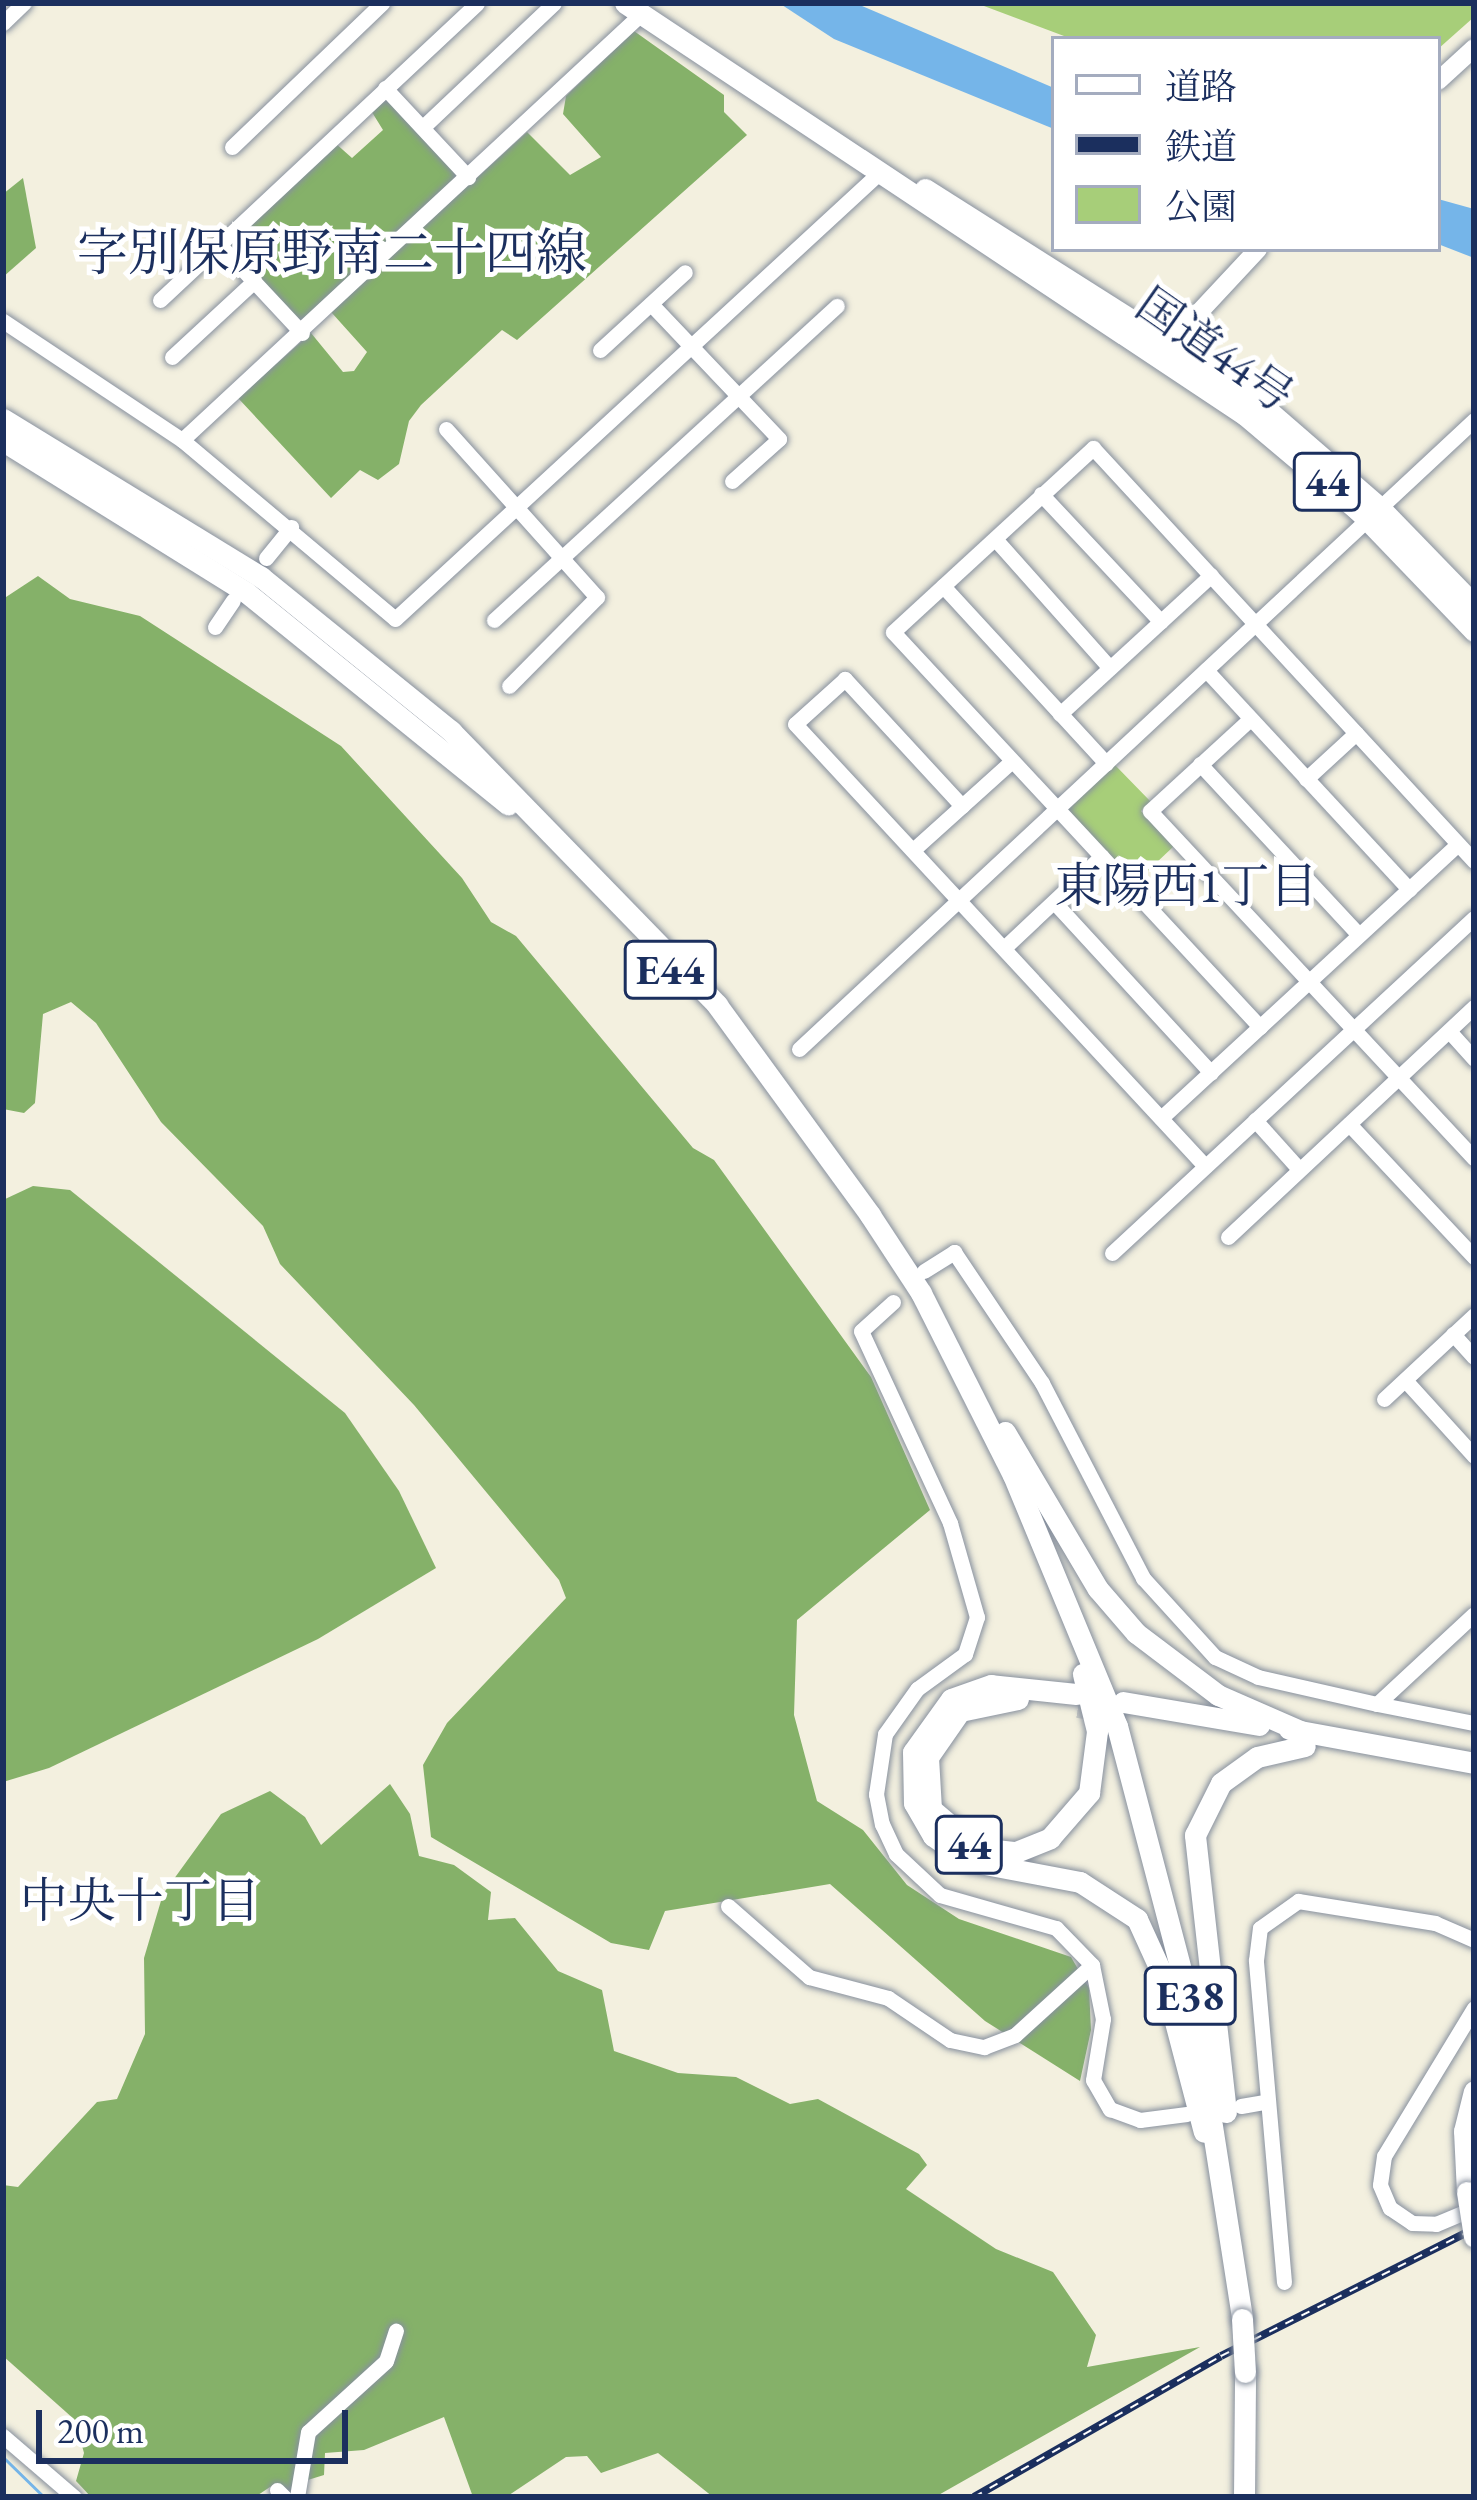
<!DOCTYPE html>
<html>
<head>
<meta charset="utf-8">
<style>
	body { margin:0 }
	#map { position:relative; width:1477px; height:2500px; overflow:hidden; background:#f3f0df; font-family:"EB Garamond","Noto Serif JP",serif }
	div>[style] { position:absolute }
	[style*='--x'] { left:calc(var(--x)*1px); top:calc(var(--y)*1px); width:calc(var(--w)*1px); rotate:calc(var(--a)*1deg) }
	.green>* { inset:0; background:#a7ce79 }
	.forest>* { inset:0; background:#85b169 }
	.water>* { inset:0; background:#75b5e9 }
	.stream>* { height:3px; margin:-1.5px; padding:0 1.5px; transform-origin:1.5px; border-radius:1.5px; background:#75b5e9 }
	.highway-tunnel>* { height:21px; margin-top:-10.5px; transform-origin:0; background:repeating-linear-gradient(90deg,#c8c9c5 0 21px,transparent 0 31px) }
	.roads { filter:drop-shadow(0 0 3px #87909e) drop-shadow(0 0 3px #87909e) }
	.minor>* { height:15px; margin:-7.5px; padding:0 7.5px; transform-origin:7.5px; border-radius:7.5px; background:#fff }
	.major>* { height:18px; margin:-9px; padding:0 9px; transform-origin:9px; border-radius:9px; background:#fff }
	.highway>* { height:21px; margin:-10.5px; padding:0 10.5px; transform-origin:10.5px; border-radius:10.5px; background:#fff }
	.rail>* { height:8px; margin-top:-4px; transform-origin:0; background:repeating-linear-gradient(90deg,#fff 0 9px,#1b2f5e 0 18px); box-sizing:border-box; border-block:3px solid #1b2f5e }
	.bridges { filter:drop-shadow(0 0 3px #87909e) drop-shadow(0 0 3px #87909e) }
	.highway-bridge>* { height:21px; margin:-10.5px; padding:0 10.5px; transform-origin:10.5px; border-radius:10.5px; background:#fff }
	span { translate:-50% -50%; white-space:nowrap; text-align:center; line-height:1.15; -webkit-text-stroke:10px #fff; paint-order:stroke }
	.shield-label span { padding:3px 9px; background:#fff; border:3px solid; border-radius:9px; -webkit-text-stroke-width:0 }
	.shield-label { font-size:42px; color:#1b2f5e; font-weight:700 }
	.street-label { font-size:45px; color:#1b2f5e }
	.neighbourhood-label { font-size:48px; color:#1b2f5e }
	.quarter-label { font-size:51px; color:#1b2f5e }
	.frame { position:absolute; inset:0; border:6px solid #1b2f5e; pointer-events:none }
	.legend { position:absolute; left:1051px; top:36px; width:390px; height:216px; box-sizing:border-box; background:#fff; border:3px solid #a4acbf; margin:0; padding:15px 21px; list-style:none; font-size:36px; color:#1b2f5e }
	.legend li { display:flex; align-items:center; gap:24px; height:60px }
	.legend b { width:60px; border:3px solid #a4acbf }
	.scale { position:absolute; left:36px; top:2410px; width:312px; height:54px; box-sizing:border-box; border:6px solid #1b2f5e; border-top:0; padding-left:15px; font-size:36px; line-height:42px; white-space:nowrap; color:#1b2f5e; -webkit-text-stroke:9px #fff; paint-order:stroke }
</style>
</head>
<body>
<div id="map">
	<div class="green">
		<i style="clip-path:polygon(976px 3px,1474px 3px,1474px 17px,1438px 49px,1438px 39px,1072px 39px)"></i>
		<i style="clip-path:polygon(1115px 765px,1151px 802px,1141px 811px,1174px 846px,1136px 882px,1068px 810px)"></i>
	</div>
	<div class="forest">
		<i style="clip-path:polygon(634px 31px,724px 95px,724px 112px,747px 135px,517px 340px,502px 330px,421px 405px,409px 421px,399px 464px,378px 480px,360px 470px,331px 498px,238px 398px,311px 333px,343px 372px,354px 371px,367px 352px,323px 303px,300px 321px,229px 244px,334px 142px,352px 158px,383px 130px,370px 109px,385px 97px,469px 185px,527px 132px,570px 175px,601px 157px,563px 114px,566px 96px)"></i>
		<i style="clip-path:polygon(23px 178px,36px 248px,3px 277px,3px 194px)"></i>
		<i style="clip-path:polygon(38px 576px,70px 599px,140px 616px,341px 746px,462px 878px,491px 922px,516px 936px,693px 1148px,714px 1160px,871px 1377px,930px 1510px,797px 1620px,794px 1715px,817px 1801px,863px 1830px,907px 1885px,959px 1919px,1071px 1957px,1089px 1988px,1091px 2030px,1080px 2081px,985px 2021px,830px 1884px,665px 1911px,649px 1950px,611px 1943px,431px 1837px,423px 1765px,447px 1723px,566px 1598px,559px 1580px,414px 1405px,280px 1264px,263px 1226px,161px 1122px,96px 1023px,71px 1002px,43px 1014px,35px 1103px,24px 1113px,3px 1109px,3px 599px)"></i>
		<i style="clip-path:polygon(33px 1186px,70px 1190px,345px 1413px,399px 1491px,436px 1568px,318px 1639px,49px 1768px,3px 1782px,3px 1200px)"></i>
		<i style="clip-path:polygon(390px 1784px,410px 1814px,419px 1856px,454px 1865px,491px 1892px,488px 1920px,515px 1918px,558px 1971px,602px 1990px,614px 2051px,678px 2073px,736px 2077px,790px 2104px,818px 2099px,919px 2154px,927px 2165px,906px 2189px,996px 2249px,1053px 2272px,1096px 2335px,1087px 2367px,1200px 2347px,935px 2497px,713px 2497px,658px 2453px,601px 2473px,587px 2456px,566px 2457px,506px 2497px,473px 2497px,444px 2417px,364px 2450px,325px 2453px,324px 2475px,298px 2483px,290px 2497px,276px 2483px,255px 2497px,91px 2497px,76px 2481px,84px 2453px,75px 2420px,3px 2356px,3px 2185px,18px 2187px,97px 2102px,117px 2099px,145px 2034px,144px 1958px,163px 1894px,221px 1814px,270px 1791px,305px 1817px,321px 1845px)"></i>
	</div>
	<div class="water">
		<i style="clip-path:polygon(779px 3px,855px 3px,1054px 88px,1054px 129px,834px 39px)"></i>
		<i style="clip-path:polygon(1438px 199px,1474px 209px,1474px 258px,1438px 244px)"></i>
	</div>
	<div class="stream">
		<i style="--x:5;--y:2459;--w:54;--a:44.3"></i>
	</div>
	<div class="highway-tunnel">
		<i style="--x:1078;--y:1707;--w:49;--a:9.5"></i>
	</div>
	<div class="roads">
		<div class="minor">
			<i style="--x:3;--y:23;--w:29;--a:-44"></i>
			<i style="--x:385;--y:88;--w:122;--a:47"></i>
			<i style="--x:423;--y:127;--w:180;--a:-43.4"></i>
			<i style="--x:232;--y:147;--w:208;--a:-43.8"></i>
			<i style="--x:218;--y:243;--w:123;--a:47"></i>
			<i style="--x:160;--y:300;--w:434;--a:-43.1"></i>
			<i style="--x:651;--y:304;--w:186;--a:46.5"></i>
			<i style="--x:779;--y:439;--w:63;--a:138.2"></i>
			<i style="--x:3;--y:321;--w:215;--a:33.6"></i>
			<i style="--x:182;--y:440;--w:278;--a:40"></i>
			<i style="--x:395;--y:619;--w:660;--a:-42.67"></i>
			<i style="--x:600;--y:350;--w:115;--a:-42.5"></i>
			<i style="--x:172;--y:357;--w:112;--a:-42.8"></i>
			<i style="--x:446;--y:429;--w:226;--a:48.1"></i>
			<i style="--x:597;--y:597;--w:125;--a:134.7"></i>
			<i style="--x:182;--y:440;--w:628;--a:-42.87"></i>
			<i style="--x:1041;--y:494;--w:175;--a:46.8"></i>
			<i style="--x:996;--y:540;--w:171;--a:48.3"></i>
			<i style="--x:266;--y:558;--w:40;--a:-51"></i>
			<i style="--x:943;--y:586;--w:241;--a:47.4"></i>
			<i style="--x:494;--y:620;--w:465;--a:-42.5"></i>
			<i style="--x:215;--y:627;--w:32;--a:-56"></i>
			<i style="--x:1206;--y:670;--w:299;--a:47.2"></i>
			<i style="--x:1060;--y:714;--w:205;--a:-42.6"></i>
			<i style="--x:1250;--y:719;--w:136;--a:137.4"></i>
			<i style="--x:1150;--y:811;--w:475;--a:47"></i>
			<i style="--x:1200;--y:764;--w:233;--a:47.1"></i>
			<i style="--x:1306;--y:779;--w:68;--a:-42.6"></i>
			<i style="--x:962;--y:806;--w:173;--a:-132.7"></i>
			<i style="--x:845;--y:679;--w:67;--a:138"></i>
			<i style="--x:795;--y:724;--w:603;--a:47.15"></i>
			<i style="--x:913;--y:850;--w:133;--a:-42"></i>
			<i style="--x:1054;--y:902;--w:232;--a:47.4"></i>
			<i style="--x:1004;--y:948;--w:134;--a:-43.2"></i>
			<i style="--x:1260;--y:1027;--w:539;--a:-132.9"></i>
			<i style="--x:893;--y:632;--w:272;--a:-42.6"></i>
			<i style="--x:1093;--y:448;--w:562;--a:47.31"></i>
			<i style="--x:1449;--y:1031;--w:38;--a:48"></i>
			<i style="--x:799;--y:1049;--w:923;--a:-42.98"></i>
			<i style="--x:1161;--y:1118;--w:404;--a:-42.7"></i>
			<i style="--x:1255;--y:1120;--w:66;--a:48.1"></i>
			<i style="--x:1349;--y:1124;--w:183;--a:46.8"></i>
			<i style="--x:1228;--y:1237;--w:337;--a:-43.1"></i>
			<i style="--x:1112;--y:1253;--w:493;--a:-42.8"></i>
			<i style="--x:924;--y:1271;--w:36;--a:-32"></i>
			<i style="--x:954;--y:1252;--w:158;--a:56.1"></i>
			<i style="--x:1042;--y:1383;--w:220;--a:62.6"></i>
			<i style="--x:1143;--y:1578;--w:107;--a:47.7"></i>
			<i style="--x:1215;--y:1657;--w:47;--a:24.9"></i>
			<i style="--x:1258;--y:1677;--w:122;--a:12.8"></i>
			<i style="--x:1377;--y:1704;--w:132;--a:-42.9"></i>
			<i style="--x:893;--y:1302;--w:43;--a:137.8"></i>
			<i style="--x:861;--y:1331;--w:212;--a:65.1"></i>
			<i style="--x:950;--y:1523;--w:98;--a:74"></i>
			<i style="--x:977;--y:1617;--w:39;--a:108"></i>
			<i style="--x:965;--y:1654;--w:59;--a:143.9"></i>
			<i style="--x:917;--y:1689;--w:55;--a:125.4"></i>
			<i style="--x:885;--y:1734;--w:61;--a:98.5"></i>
			<i style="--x:876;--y:1794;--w:31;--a:79"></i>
			<i style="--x:882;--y:1824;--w:33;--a:65"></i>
			<i style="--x:896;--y:1854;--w:60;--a:43"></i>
			<i style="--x:940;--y:1895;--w:121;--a:15.9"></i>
			<i style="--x:1056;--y:1928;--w:52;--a:45.8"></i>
			<i style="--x:1092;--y:1965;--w:55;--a:78.5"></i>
			<i style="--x:1103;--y:2019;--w:62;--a:99.3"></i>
			<i style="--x:1093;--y:2080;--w:34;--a:60"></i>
			<i style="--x:1110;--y:2109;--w:32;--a:20"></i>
			<i style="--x:1140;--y:2120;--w:47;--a:-7.3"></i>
			<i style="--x:1453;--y:1334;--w:31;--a:48"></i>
			<i style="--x:1405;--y:1380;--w:103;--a:47.8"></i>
			<i style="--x:1384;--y:1399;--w:123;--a:-43"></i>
			<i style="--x:1377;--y:1704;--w:99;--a:11.1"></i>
			<i style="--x:728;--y:1906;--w:108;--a:41.2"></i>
			<i style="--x:809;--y:1977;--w:82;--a:14.9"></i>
			<i style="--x:888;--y:1998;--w:75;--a:34.1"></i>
			<i style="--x:950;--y:2040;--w:35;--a:12"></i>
			<i style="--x:984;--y:2047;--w:33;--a:-21"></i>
			<i style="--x:1015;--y:2035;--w:104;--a:-42.3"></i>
			<i style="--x:1474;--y:2008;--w:173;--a:121.3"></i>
			<i style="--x:1384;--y:2156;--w:29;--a:98"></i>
			<i style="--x:1380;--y:2185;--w:25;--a:67"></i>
			<i style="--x:1390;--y:2208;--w:27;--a:34"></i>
			<i style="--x:1412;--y:2223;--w:24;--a:2"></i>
			<i style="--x:1436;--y:2224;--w:41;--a:-22.8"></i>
			<i style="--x:1241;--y:2106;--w:27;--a:-10"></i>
			<i style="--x:1284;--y:2282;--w:323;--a:-95"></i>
			<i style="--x:1256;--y:1960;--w:32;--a:-83"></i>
			<i style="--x:1260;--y:1928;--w:47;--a:-35.4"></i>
			<i style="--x:1298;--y:1901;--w:139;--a:9.1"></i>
			<i style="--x:1435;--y:1923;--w:43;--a:23.6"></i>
			<i style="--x:3;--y:2436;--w:94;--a:40.7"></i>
			<i style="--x:277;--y:2490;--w:10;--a:45"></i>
			<i style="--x:297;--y:2497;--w:66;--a:-80.4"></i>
			<i style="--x:308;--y:2432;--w:105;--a:-42.3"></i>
			<i style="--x:386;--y:2361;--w:32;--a:-72"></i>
		</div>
		<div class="major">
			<i style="--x:1438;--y:81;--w:49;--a:-42.5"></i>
			<i style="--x:1163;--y:351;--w:139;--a:-47"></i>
		</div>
		<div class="highway">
			<i style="--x:625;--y:3;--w:744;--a:33.6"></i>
			<i style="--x:1245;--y:415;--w:148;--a:40.1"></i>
			<i style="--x:1358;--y:510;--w:168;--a:46.2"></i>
			<i style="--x:925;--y:189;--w:385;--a:32.4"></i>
			<i style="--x:1250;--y:395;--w:174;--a:41"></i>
			<i style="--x:1381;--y:509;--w:134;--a:45.9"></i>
			<i style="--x:3;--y:419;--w:303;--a:31.5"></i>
			<i style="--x:261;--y:577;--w:245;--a:39"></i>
			<i style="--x:451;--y:731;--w:382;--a:45.8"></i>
			<i style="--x:717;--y:1005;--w:260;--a:53.9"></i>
			<i style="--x:870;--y:1215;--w:93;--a:56.8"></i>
			<i style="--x:921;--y:1293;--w:204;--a:63.2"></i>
			<i style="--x:1013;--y:1475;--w:272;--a:67.5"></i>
			<i style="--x:1117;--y:1726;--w:314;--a:75.3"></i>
			<i style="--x:1197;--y:2030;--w:292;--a:81.1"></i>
			<i style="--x:3;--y:441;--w:287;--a:31.9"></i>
			<i style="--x:247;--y:593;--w:336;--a:39"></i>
			<i style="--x:1005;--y:1432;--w:182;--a:59.4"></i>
			<i style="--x:1098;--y:1589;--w:58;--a:49.2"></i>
			<i style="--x:1136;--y:1633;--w:103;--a:37.1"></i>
			<i style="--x:1218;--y:1695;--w:90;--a:23.7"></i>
			<i style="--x:1076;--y:1694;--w:85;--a:-174"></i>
			<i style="--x:991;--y:1685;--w:42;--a:160.7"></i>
			<i style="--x:951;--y:1699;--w:65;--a:125.6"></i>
			<i style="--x:913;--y:1752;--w:51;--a:88.9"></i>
			<i style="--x:914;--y:1803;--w:38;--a:60"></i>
			<i style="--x:933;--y:1836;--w:44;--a:34.8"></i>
			<i style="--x:969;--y:1861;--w:113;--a:10.7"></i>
			<i style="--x:1080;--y:1882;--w:68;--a:33"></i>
			<i style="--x:1137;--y:1919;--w:63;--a:65.5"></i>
			<i style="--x:1163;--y:1976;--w:161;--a:75.3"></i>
			<i style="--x:1018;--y:1699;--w:59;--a:168.3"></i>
			<i style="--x:960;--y:1711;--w:56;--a:124.8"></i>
			<i style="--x:928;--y:1757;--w:52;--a:86.7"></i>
			<i style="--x:931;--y:1809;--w:60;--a:40.3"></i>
			<i style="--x:977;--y:1848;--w:39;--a:6"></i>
			<i style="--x:1016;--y:1852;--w:37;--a:-22"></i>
			<i style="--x:1050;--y:1838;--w:60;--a:-49.1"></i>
			<i style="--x:1089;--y:1793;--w:63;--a:-82.6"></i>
			<i style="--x:1097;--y:1731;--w:59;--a:-103.8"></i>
			<i style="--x:1123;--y:1702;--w:138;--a:9.6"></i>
			<i style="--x:1289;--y:1729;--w:188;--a:10.4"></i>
			<i style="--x:1226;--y:2112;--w:279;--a:-96.4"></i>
			<i style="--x:1195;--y:1835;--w:58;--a:-63.4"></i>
			<i style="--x:1221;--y:1783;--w:44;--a:-35.8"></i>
			<i style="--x:1257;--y:1757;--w:49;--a:-12.9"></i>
			<i style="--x:1467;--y:2192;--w:61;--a:-92.8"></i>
			<i style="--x:1464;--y:2131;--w:41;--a:-76"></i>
			<i style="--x:1244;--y:2497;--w:125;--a:-89.5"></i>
		</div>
	</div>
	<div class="rail">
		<i style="--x:974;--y:2497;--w:284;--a:-29.7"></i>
		<i style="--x:1221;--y:2356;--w:283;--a:-26.7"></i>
	</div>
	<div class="bridges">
		<div class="highway-bridge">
			<i style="--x:1467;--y:2192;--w:45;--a:81"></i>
			<i style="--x:1242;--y:2319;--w:53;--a:86.8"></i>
		</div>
	</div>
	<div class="shield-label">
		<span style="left:1327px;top:482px">44</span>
		<span style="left:670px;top:970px">E44</span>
		<span style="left:969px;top:1845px">44</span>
		<span style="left:1190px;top:1996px">E38</span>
	</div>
	<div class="street-label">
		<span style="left:1215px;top:350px;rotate:35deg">国道44号</span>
	</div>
	<div class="neighbourhood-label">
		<span style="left:1186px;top:886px">東陽西1丁目</span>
		<span style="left:140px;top:1901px">中央十丁目</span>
	</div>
	<div class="quarter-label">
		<span style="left:332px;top:252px">字別保原野南二十四線</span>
	</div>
	<div class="frame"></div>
	<ul class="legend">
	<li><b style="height:15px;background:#fff"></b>道路</li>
	<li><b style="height:15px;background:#1b2f5e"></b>鉄道</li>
	<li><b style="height:33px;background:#a7ce79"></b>公園</li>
	</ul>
	<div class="scale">200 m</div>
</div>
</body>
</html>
